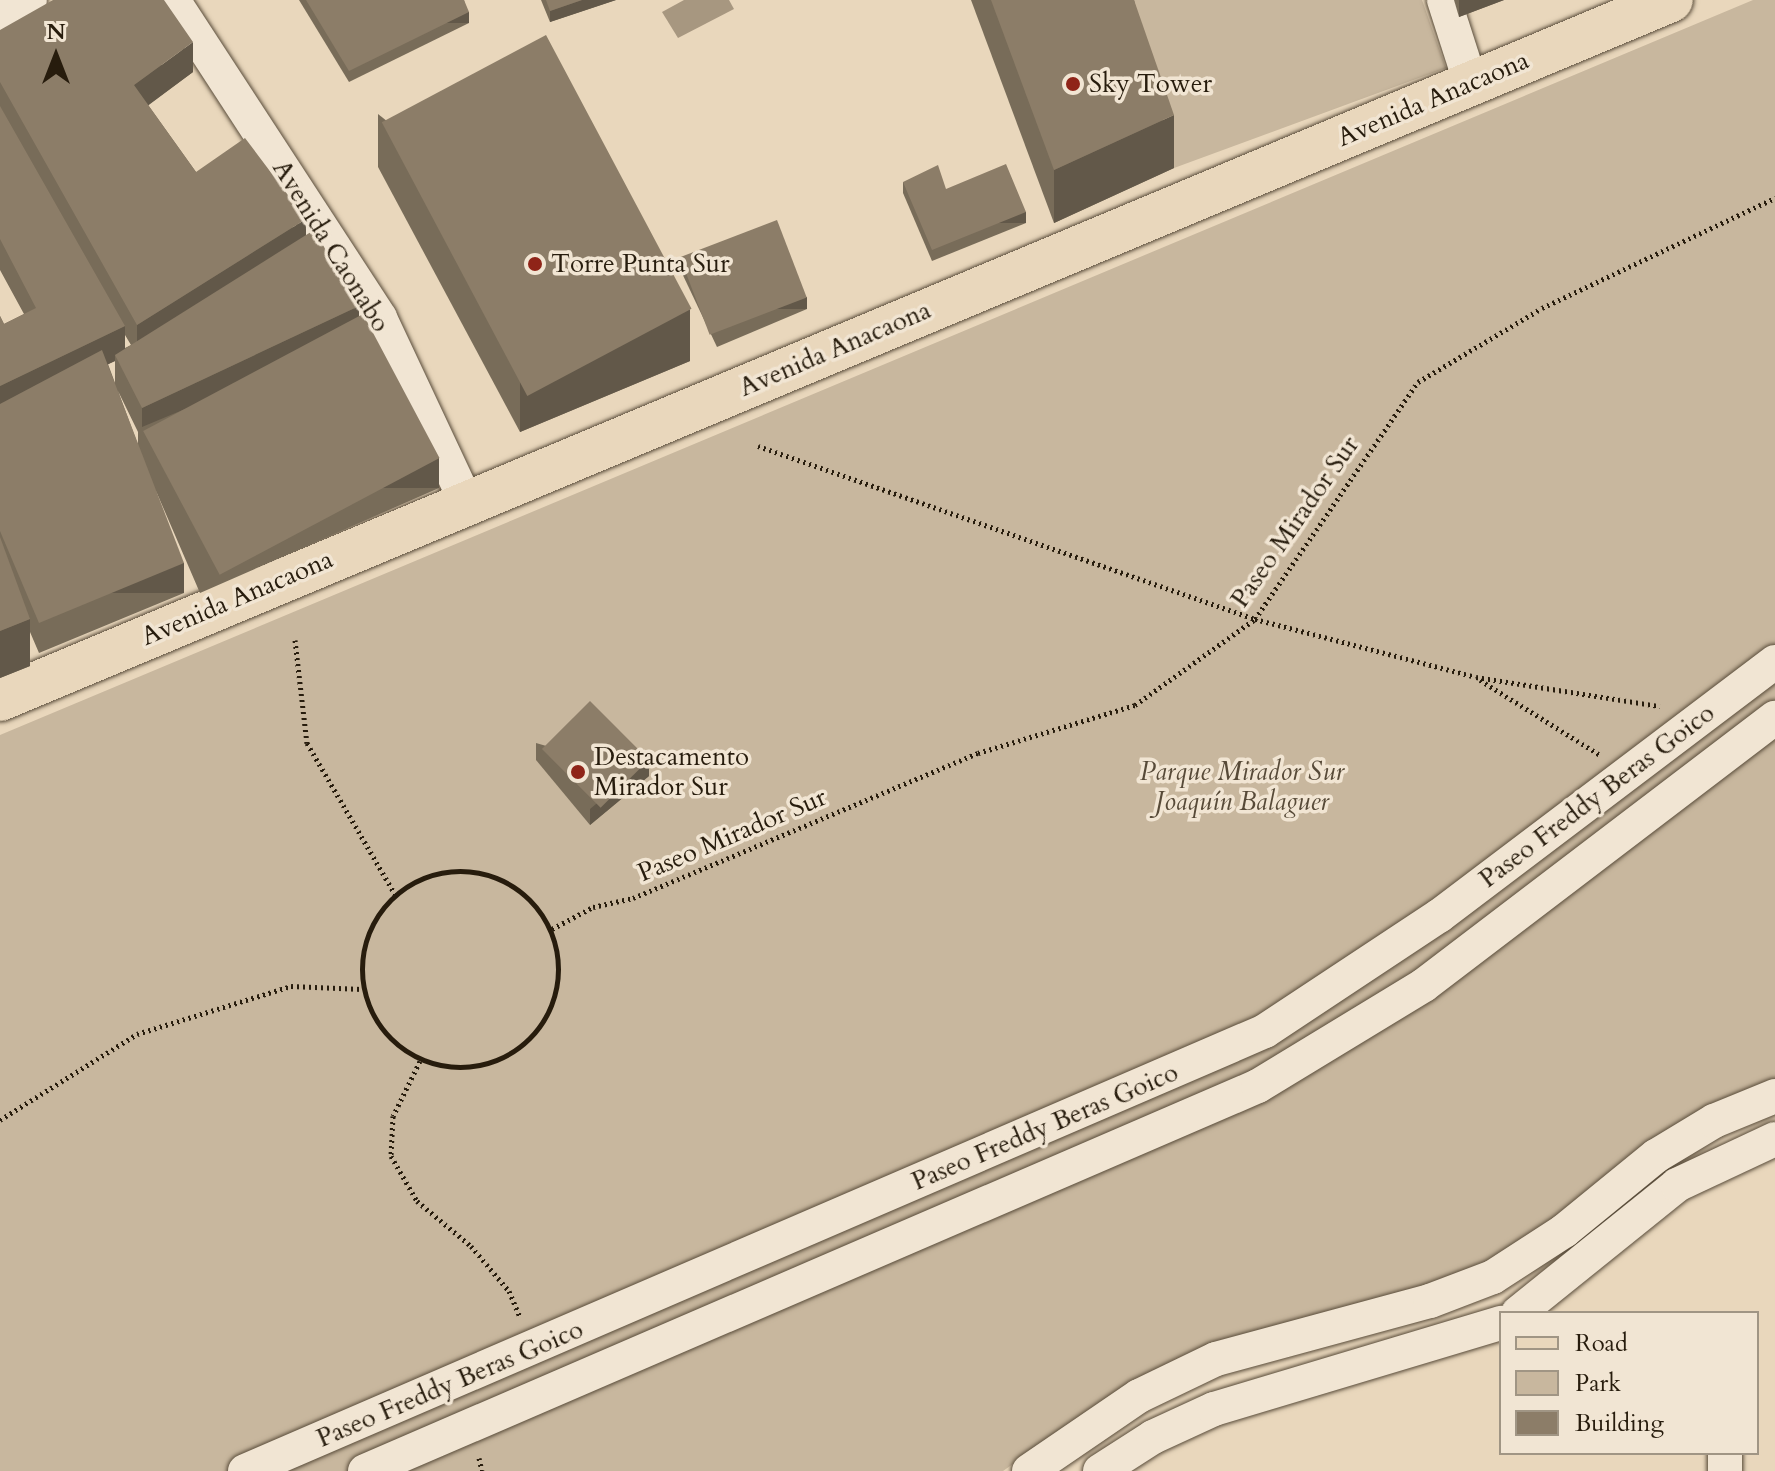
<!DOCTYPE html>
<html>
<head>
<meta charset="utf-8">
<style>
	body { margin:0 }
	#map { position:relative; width:1775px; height:1471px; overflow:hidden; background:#e9d7bc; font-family:Cardo,serif }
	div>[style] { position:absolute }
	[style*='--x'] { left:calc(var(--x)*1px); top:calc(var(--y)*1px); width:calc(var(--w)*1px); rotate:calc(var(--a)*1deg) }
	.green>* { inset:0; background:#c8b79e }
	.water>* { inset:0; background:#a79780 }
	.path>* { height:5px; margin-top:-2.5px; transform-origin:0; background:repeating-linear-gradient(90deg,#271c0d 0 2px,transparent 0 6px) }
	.path>.ring { margin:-2.5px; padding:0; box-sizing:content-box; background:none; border:5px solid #271c0d; border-radius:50% }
	.roads { filter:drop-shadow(0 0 2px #584b39) drop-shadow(0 0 2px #584b39) }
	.minor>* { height:34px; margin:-17px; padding:0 17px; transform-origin:17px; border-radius:17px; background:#f1e5d3 }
	.major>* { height:44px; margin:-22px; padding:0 22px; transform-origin:22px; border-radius:22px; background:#e9d7bc }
	.wall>* { inset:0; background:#786c59 }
	.shaded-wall>* { inset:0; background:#625849; transform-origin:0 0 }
	.building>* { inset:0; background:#8c7d68; transform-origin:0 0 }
	.dots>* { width:22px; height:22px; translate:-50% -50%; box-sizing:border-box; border:4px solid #f1e5d3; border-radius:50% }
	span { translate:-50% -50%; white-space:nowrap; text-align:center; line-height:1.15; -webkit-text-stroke:7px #f1e5d3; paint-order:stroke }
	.poi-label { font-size:26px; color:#271c0d }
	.left { translate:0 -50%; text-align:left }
	.street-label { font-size:26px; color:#271c0d }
	.park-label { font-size:26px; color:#574a38; font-style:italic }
	.legend { position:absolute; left:1499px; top:1311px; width:260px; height:144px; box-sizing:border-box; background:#f1e5d3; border:2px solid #a09584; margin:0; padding:10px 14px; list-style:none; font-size:24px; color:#271c0d }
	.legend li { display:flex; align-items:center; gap:16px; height:40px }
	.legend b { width:40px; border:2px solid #a09584 }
	.north { position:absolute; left:16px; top:16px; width:80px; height:80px; -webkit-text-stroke:6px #f1e5d3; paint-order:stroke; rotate:0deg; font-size:22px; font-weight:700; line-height:32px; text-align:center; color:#271c0d }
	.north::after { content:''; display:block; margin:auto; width:28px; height:36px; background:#271c0d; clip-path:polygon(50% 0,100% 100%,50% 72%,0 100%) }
</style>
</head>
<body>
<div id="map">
	<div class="green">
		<i style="clip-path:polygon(1127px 0,1422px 0,1446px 68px,1174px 168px)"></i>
		<i style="clip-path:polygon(1753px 0,1775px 0,1775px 1079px,1646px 1143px,1554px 1218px,1476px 1268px,1131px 1382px,1003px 1471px,0 1471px,0 735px)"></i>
	</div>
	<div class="water">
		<i style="clip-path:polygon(684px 0,729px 0,734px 9px,678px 38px,662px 12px)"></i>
	</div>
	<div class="path">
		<i style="--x:758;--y:446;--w:526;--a:19.19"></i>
		<i style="--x:1255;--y:619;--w:228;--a:14.7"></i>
		<i style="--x:1476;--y:677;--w:186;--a:9"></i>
		<i style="--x:295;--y:640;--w:104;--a:83.4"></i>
		<i style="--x:307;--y:743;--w:175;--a:59.8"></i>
		<i style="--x:1480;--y:680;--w:142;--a:32"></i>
		<i class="ring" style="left:362px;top:871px;width:191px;height:191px"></i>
		<i style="--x:552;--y:929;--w:47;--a:-28.2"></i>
		<i style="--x:593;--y:907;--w:41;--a:-12.7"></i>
		<i style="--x:633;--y:898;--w:374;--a:-22.8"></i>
		<i style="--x:978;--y:753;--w:164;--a:-17"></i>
		<i style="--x:1135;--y:705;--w:148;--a:-35.6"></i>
		<i style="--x:1255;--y:619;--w:288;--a:-55.5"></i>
		<i style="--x:1418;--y:382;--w:144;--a:-30.8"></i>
		<i style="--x:1542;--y:308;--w:258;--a:-25.3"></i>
		<i style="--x:420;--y:1061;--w:61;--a:116.1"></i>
		<i style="--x:393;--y:1116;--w:40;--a:92.9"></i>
		<i style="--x:391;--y:1156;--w:52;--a:60"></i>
		<i style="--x:417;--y:1201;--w:70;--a:39.8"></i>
		<i style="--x:471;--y:1246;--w:59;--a:49.8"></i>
		<i style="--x:509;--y:1291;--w:28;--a:67"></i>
		<i style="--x:0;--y:1120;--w:162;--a:-32.1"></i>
		<i style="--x:137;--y:1034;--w:161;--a:-17.3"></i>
		<i style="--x:291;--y:986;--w:71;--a:2.4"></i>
		<i style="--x:479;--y:1458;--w:13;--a:77"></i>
	</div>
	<div class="roads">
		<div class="minor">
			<i style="--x:173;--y:0;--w:379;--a:56.9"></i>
			<i style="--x:380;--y:318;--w:205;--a:64.9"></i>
			<i style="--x:1444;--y:0;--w:88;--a:72.2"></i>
			<i style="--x:0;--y:18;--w:35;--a:-31"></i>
			<i style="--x:1518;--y:1313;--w:204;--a:-38.8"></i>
			<i style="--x:1677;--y:1185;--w:108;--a:-25.1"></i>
			<i style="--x:1725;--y:1453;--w:18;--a:90"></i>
			<i style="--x:245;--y:1471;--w:1111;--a:-23.33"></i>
			<i style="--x:1265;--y:1031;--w:209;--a:-33.5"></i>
			<i style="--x:1439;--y:916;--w:421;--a:-37.1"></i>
			<i style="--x:365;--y:1471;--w:972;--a:-23.32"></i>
			<i style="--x:1258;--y:1086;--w:194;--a:-31.3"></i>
			<i style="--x:1424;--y:985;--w:441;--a:-37.3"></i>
			<i style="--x:1029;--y:1471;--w:133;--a:-34.3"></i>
			<i style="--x:1139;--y:1396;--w:85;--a:-25.7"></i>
			<i style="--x:1216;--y:1359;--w:222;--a:-15.2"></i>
			<i style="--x:1430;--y:1301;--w:67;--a:-20.9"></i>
			<i style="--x:1493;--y:1277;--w:85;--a:-32.9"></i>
			<i style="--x:1564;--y:1231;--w:119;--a:-39.2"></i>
			<i style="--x:1656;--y:1156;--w:68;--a:-31.1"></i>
			<i style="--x:1714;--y:1121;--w:66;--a:-22.3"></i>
			<i style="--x:1100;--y:1471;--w:63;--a:-32.7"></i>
			<i style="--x:1153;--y:1437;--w:67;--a:-24.7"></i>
			<i style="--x:1214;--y:1409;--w:300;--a:-16.7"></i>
		</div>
		<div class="major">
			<i style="--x:0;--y:699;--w:1811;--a:-22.7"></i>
		</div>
	</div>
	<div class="wall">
		<i style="clip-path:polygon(299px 0,464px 0,469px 23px,349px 82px)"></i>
		<i style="clip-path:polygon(541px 0,616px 0,550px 22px)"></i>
		<i style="clip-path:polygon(971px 0,1134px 0,1174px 168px,1054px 223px)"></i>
		<i style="clip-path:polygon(1454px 0,1504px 0,1459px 17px)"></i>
		<i style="clip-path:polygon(evenodd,0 30px,193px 72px,148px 105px,196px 172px,306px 235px,359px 316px,439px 488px,200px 593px,156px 491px,184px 593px,39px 653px,30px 632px,30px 666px,0 678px,0 316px,4px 324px,24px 314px,0 270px,0 30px,125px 335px,131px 345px,125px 348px,125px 335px,0 30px,115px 361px,115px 383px,108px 364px,115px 361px,0 30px,118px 391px,138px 432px,138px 445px,118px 391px)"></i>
		<i style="clip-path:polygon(378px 114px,690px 361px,520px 432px,378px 167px)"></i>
		<i style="clip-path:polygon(903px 182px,1026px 223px,932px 261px,903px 193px)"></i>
		<i style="clip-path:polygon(680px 258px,807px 309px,717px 347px,680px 269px)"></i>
		<i style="clip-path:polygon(536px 743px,649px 776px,590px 825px,536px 760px)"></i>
	</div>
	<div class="shaded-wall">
		<i style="clip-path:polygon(582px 0,616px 0,550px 22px,550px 11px)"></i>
		<i style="clip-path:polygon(1459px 0,1504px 0,1459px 17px)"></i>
		<i style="left:469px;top:12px;width:11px;height:134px;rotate:90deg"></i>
		<i style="clip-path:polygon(193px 42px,193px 72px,134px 116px,134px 85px)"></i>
		<i style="clip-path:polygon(1174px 115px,1174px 168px,1054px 223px,1054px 170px)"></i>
		<i style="left:1026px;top:212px;width:11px;height:101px;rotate:90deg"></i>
		<i style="clip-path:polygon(306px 219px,306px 249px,137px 355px,137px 325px)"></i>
		<i style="left:807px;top:297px;width:12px;height:98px;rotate:90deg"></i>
		<i style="clip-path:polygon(359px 306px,359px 336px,142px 427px,142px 408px)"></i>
		<i style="clip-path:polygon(690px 309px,690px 361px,520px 432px,520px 379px)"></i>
		<i style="clip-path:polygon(125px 326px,125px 356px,115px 355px,115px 361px,0 416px,0 386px)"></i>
		<i style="left:439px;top:458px;width:30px;height:261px;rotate:90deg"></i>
		<i style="left:184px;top:563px;width:30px;height:157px;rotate:90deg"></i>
		<i style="clip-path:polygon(30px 619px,30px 666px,0 678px,0 631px)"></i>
		<i style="clip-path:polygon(649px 760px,649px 776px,590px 825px,590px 809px)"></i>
	</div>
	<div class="building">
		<i style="clip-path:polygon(53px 0,164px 0,193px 42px,134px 85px,196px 172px,245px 138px,306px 219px,137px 325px,0 82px,0 30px)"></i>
		<i style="clip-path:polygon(306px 0,464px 0,469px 12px,349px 71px)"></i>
		<i style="clip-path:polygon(546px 0,582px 0,550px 11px)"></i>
		<i style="clip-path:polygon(991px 0,1134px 0,1174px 115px,1054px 170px)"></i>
		<i style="left:546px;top:35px;width:310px;height:186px;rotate:62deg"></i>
		<i style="clip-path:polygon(0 106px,125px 326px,0 386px,0 316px,4px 324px,36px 308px,0 239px)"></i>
		<i style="clip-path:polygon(1006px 164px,1026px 212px,932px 250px,903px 182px,938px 165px,946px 189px)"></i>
		<i style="left:777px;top:220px;width:83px;height:104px;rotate:69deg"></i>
		<i style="clip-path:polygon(314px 230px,359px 306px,142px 408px,115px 355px)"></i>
		<i style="left:363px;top:314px;width:163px;height:249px;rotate:62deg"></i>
		<i style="clip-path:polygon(102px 350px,184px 563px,39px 623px,0 531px,0 404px)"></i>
		<i style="clip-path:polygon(0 537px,30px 619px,0 631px)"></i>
		<i style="left:590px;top:701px;width:83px;height:68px;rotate:45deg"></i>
	</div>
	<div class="dots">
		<i style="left:1073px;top:84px;background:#8f2418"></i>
		<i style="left:535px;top:264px;background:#8f2418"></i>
		<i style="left:578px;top:772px;background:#8f2418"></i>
	</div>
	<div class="poi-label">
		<span class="left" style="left:1089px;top:84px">Sky Tower</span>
		<span class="left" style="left:551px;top:264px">Torre Punta Sur</span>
		<span class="left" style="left:594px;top:772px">Destacamento<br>Mirador Sur</span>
	</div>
	<div class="street-label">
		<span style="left:1433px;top:99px;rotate:-23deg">Avenida Anacaona</span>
		<span style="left:331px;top:246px;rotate:58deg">Avenida Caonabo</span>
		<span style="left:835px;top:349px;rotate:-23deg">Avenida Anacaona</span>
		<span style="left:1295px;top:522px;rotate:-55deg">Paseo Mirador Sur</span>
		<span style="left:237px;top:598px;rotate:-23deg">Avenida Anacaona</span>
		<span style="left:1597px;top:796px;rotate:-37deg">Paseo Freddy Beras Goico</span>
		<span style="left:732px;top:835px;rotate:-23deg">Paseo Mirador Sur</span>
		<span style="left:1045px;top:1127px;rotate:-23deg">Paseo Freddy Beras Goico</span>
		<span style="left:450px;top:1384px;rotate:-23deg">Paseo Freddy Beras Goico</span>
	</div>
	<div class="park-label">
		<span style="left:1242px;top:787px">Parque Mirador Sur<br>Joaquín Balaguer</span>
	</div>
	<ul class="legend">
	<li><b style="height:10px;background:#e9d7bc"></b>Road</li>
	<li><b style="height:22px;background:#c8b79e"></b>Park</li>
	<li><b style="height:22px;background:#8c7d68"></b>Building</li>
	</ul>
	<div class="north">N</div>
</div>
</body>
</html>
